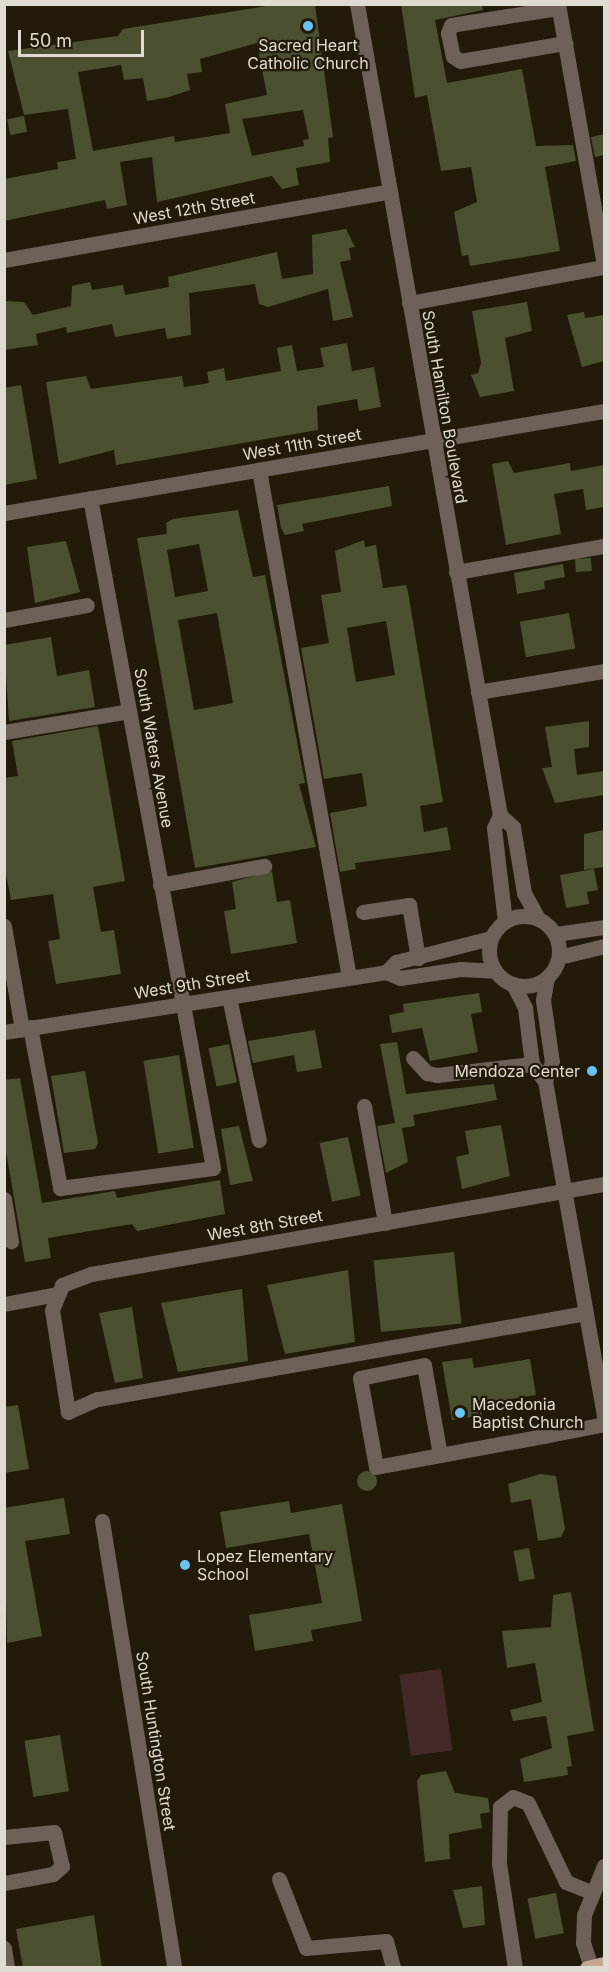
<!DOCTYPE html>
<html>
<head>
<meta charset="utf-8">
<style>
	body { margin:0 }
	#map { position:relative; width:609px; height:1972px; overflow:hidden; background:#221b09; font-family:Inter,sans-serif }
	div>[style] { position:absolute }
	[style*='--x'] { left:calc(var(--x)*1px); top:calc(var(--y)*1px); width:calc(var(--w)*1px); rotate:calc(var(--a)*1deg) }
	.green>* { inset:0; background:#452926; transform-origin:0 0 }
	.building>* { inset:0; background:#4b5030; transform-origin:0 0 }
	.round { border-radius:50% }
	.minor>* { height:15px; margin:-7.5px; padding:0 7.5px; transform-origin:7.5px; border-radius:7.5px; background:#6e6158 }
	.minor>.ring { margin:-7.5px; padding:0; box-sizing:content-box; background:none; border:15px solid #6e6158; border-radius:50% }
	.major>* { height:15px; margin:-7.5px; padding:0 7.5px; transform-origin:7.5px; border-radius:7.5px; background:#c2a794 }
	.dots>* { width:16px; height:16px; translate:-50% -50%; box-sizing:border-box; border:3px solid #221b09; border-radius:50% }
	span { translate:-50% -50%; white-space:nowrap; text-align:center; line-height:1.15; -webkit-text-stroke:4.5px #221b09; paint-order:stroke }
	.poi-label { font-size:16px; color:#e0dbd0 }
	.right { translate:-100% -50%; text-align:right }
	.left { translate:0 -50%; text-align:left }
	.street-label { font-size:16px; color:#e0dbd0 }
	.frame { position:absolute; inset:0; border:6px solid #e0dbd0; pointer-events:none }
	.scale { position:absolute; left:18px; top:30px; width:126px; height:27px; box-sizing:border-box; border:3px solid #e0dbd0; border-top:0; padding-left:8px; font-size:18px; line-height:21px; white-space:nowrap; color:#e0dbd0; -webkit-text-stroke:4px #221b09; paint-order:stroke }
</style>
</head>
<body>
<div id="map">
	<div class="green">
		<i style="left:441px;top:1669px;width:82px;height:42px;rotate:82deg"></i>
	</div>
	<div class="building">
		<i style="clip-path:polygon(evenodd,279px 4px,315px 4px,333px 137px,328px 138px,330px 162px,296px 168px,299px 185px,282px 189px,272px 176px,157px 202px,152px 157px,120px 162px,127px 205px,107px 209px,105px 200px,4px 221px,4px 179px,58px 169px,57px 162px,76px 159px,68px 109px,24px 115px,8px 51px,118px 36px,123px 29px,279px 4px,257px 43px,267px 95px,225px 104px,230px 133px,175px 142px,174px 136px,93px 151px,78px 72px,121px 65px,124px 80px,143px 78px,147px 101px,169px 97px,190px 90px,187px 74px,202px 72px,200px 59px,257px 43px,279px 4px,303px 110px,309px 139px,303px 140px,304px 146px,252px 156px,242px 119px,303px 110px)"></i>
		<i style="clip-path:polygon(401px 4px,482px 4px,483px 10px,435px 20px,447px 83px,522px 69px,536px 146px,573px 145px,576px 161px,545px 167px,560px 251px,470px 266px,468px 255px,462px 256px,454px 212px,477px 202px,471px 167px,441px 171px,427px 95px,415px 98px)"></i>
		<i style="left:24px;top:116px;width:16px;height:17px;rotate:79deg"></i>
		<i style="clip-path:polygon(604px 134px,604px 155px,595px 157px,591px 137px)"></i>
		<i style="clip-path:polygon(346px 229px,355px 247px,349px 248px,351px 260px,340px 262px,353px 317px,333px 321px,328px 289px,268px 307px,259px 304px,255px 284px,189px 293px,191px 335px,167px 339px,165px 328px,115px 337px,112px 324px,67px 333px,66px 327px,36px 334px,38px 345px,4px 350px,4px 301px,24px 302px,33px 315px,71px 306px,72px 286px,90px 282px,92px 290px,123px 285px,125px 295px,169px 287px,168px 277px,277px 252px,282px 279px,313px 274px,312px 235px)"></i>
		<i style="clip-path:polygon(527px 302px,532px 331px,505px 338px,514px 391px,480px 397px,471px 375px,478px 373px,481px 363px,472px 311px)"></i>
		<i style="clip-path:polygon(584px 312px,585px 318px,604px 315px,604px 361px,582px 367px,567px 315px)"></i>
		<i style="clip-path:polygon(347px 343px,352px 371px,374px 367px,381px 407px,359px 411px,357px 399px,317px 406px,318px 430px,116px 465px,114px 450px,59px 464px,46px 382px,86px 376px,91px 389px,182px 376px,184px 387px,209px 383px,207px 372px,224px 368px,226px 381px,281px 371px,277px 348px,292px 345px,297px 371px,324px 367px,320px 348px)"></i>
		<i style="clip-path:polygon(21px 385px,37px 479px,4px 485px,4px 388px)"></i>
		<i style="clip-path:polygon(508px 461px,514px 473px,570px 463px,571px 471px,604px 465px,604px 507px,586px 510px,583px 489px,554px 494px,561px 534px,506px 545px,492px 464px)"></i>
		<i style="clip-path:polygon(389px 486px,392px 506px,302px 524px,304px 531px,285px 535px,281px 528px,277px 505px)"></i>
		<i style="clip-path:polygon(evenodd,238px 510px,253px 577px,265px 575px,305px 783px,299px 784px,316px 847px,195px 868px,137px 538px,167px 534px,166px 523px,173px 519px,238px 510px,199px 544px,208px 591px,175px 597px,167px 550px,199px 544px,238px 510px,217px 613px,233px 703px,194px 710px,178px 620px,217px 613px)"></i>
		<i style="clip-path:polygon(evenodd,364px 540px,365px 547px,376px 545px,383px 588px,406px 585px,408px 592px,443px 802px,420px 806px,424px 832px,447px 827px,451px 850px,355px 863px,356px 869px,340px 872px,330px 813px,367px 806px,362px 773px,324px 779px,301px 648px,329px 643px,321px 595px,341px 592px,335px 551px,364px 540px,386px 621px,395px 675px,356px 682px,347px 628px,386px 621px)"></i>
		<i style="clip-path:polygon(66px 541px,80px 592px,35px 603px,27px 547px)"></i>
		<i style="left:591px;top:558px;width:13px;height:16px;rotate:86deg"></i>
		<i style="clip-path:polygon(563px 564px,565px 577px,544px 581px,545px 589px,517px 594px,514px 573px)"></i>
		<i style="left:569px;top:613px;width:36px;height:50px;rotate:80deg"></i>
		<i style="clip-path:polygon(51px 637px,57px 676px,89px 670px,95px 707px,9px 721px,4px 645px)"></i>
		<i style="clip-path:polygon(589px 721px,589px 747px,574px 749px,577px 775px,604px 771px,604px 795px,555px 803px,542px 768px,552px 767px,545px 727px)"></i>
		<i style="clip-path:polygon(98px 726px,125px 881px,93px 887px,101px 932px,114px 930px,121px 974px,56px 984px,48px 941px,60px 939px,53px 894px,11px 900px,4px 864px,4px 778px,18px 776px,12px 741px)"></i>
		<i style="clip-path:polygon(604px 830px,604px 867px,584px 870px,584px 834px)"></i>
		<i style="clip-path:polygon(594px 869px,598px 890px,587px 892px,589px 904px,566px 908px,560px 875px)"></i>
		<i style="clip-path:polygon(272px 871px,277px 902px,290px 900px,297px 943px,231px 954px,224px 911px,236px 909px,232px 882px)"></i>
		<i style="clip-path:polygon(479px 993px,482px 1012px,471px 1014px,478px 1052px,430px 1061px,422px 1028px,392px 1033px,389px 1015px,404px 1012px,403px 1004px)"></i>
		<i style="clip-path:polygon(315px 1030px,322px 1068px,297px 1072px,294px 1055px,253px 1063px,248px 1041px)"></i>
		<i style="clip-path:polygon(397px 1042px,406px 1094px,494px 1084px,497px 1100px,413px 1115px,415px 1126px,402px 1128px,408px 1162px,386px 1173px,377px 1126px,395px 1123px,380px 1044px)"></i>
		<i style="left:229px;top:1044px;width:39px;height:21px;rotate:78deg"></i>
		<i style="left:179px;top:1055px;width:94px;height:36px;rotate:81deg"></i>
		<i style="clip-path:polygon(85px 1071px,98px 1143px,95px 1149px,64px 1153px,51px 1076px)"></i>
		<i style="clip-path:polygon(20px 1078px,42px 1203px,115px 1191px,117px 1198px,220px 1180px,225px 1214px,137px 1231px,132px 1224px,48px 1238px,51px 1258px,25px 1262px,4px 1140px,4px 1080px)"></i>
		<i style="clip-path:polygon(501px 1125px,510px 1176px,462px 1189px,456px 1157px,469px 1154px,465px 1131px)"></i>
		<i style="clip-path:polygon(239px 1126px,253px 1181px,230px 1185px,221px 1129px)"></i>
		<i style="left:348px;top:1137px;width:60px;height:29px;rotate:78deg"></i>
		<i style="left:454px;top:1252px;width:72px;height:81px;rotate:84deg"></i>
		<i style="clip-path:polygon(348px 1270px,355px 1342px,285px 1354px,267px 1285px)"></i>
		<i style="clip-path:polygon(242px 1289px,248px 1361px,178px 1372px,161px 1303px)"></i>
		<i style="clip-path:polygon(132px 1307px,143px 1378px,115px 1383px,99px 1313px)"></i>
		<i style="clip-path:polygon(472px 1358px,474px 1368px,530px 1359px,536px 1395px,481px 1404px,482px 1415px,452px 1420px,442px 1362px)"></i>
		<i style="clip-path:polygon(18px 1405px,29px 1469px,4px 1473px,4px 1407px)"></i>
		<i class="round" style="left:357px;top:1471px;width:20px;height:20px"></i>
		<i style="clip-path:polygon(540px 1474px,556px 1476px,565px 1529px,561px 1537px,538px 1541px,531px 1499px,511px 1503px,508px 1484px)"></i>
		<i style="clip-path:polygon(64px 1498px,70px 1534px,25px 1541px,42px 1636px,7px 1643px,4px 1508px)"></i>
		<i style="clip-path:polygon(289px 1501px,291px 1513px,342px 1504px,362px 1621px,311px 1630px,313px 1641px,255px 1651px,249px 1615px,322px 1603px,309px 1534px,226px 1548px,220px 1512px)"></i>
		<i style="left:529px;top:1548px;width:31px;height:16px;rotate:79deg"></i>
		<i style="clip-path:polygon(571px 1592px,594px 1731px,567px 1736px,572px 1766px,567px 1767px,568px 1775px,524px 1782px,520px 1759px,552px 1748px,546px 1716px,513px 1721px,510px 1710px,542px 1702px,535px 1663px,507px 1668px,502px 1631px,551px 1627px,553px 1595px)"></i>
		<i style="left:60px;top:1735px;width:57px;height:36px;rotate:81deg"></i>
		<i style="clip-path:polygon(446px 1771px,455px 1793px,488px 1798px,490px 1812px,480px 1814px,482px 1828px,449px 1834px,450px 1859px,425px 1862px,417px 1781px,421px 1775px)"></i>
		<i style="clip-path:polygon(482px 1886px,485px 1925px,463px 1928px,453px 1890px)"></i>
		<i style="left:556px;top:1893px;width:41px;height:29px;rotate:79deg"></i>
		<i style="clip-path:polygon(94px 1915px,102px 1968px,23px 1968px,16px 1929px)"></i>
	</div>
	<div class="minor">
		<i style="--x:357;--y:4;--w:824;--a:80"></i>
		<i style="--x:500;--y:815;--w:14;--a:115"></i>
		<i style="--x:494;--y:828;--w:94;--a:83.3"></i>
		<i style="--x:558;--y:4;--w:265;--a:80"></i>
		<i style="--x:558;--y:8;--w:108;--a:171"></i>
		<i style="--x:451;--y:25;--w:9;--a:111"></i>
		<i style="--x:448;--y:33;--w:24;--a:78"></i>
		<i style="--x:453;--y:56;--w:9;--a:36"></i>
		<i style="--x:460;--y:61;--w:107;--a:-9.7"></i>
		<i style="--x:4;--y:260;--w:392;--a:-10.1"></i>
		<i style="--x:409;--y:303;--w:198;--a:-10.5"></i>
		<i style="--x:259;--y:470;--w:515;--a:79.93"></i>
		<i style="--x:4;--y:513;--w:609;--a:-9.65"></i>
		<i style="--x:456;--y:572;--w:150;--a:-10"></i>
		<i style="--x:4;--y:620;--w:84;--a:-10.2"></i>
		<i style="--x:478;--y:692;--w:128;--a:-9.5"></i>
		<i style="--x:4;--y:732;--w:127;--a:-9.5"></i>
		<i style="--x:500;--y:815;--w:18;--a:43"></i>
		<i style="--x:513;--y:827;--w:67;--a:80.5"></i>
		<i style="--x:524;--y:893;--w:29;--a:61"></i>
		<i style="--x:160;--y:885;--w:106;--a:-10.4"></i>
		<i style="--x:363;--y:912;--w:47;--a:-8.7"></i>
		<i style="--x:409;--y:905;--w:54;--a:80.4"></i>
		<i class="ring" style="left:489px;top:916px;width:55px;height:55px"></i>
		<i style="--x:4;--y:926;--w:105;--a:80.1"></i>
		<i style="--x:556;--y:934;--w:49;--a:-8.3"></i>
		<i style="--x:559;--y:957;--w:46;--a:-13.7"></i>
		<i style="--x:386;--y:972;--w:14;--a:-45"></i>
		<i style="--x:396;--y:962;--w:98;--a:-14.2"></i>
		<i style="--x:513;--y:984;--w:27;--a:63"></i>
		<i style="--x:525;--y:1008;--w:56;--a:82.9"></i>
		<i style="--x:532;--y:1064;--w:21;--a:53"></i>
		<i style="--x:545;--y:1081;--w:340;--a:80"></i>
		<i style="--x:229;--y:997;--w:146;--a:78.2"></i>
		<i style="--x:30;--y:1027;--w:164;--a:79.4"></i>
		<i style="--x:60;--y:1188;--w:154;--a:-7.4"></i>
		<i style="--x:213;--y:1168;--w:681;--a:-100.4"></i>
		<i style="--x:4;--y:1032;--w:387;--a:-8.9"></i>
		<i style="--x:386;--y:972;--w:15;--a:23"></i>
		<i style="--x:400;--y:978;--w:61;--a:-8.5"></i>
		<i style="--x:460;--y:969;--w:35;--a:3"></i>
		<i style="--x:413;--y:1058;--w:21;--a:47"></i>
		<i style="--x:427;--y:1073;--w:10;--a:11"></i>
		<i style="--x:437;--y:1075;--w:96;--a:-6.6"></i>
		<i style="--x:545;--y:1081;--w:20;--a:-70"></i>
		<i style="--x:552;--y:1062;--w:63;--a:-98.3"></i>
		<i style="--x:543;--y:1000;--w:23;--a:-80"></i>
		<i style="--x:364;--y:1106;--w:119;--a:79.8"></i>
		<i style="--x:4;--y:1199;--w:43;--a:80.5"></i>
		<i style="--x:4;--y:1304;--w:55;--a:-10.5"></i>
		<i style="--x:586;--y:1313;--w:497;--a:170"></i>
		<i style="--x:97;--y:1399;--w:32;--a:156"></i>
		<i style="--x:68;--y:1412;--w:103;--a:-98.9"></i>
		<i style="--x:52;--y:1310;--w:27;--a:-68"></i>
		<i style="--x:62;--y:1285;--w:31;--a:-21"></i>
		<i style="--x:91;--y:1274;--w:521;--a:-9.95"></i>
		<i style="--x:440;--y:1455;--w:91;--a:-100.1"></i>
		<i style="--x:424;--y:1365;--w:65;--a:168.5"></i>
		<i style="--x:360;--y:1378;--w:90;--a:79.8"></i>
		<i style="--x:376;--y:1467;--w:65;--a:-10.6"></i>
		<i style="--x:440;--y:1455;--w:106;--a:-10.4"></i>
		<i style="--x:544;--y:1436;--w:61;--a:-11.3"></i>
		<i style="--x:102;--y:1521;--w:453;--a:80.8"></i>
		<i style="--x:4;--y:1837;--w:50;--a:-5.7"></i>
		<i style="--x:54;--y:1832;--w:35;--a:77"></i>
		<i style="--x:62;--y:1866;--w:12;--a:138"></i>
		<i style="--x:53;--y:1874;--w:50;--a:169.6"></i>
		<i style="--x:279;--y:1879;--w:74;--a:68.6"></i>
		<i style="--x:306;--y:1948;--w:80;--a:-5"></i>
		<i style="--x:386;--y:1941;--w:28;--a:75"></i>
		<i style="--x:4;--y:1948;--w:20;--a:81"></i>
		<i style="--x:591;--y:1967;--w:25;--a:-108"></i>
		<i style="--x:583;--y:1943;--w:28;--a:-88"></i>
		<i style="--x:584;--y:1915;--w:53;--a:-67.8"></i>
		<i style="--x:515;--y:1968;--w:106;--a:-98.7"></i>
		<i style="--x:499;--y:1863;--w:56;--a:-89"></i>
		<i style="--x:500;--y:1807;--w:16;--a:-38"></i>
		<i style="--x:513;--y:1797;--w:16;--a:22"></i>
		<i style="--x:528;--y:1803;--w:88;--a:64.3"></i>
		<i style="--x:566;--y:1882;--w:27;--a:22"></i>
	</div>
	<div class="major">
		<i style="--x:587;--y:1968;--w:17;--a:-13"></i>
	</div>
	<div class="dots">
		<i style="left:308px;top:26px;background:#6bc3f2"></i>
		<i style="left:592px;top:1071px;background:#6bc3f2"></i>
		<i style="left:460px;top:1413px;background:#6bc3f2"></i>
		<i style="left:185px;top:1565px;background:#6bc3f2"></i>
	</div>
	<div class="poi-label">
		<span style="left:308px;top:54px">Sacred Heart<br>Catholic Church</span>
		<span class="right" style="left:580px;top:1071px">Mendoza Center</span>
		<span class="left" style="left:472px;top:1413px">Macedonia<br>Baptist Church</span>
		<span class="left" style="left:197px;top:1565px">Lopez Elementary<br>School</span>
	</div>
	<div class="street-label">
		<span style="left:194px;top:208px;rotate:-10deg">West 12th Street</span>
		<span style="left:445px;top:407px;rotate:80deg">South Hamilton Boulevard</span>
		<span style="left:302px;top:444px;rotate:-10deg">West 11th Street</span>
		<span style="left:154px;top:748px;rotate:80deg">South Waters Avenue</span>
		<span style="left:192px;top:984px;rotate:-9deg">West 9th Street</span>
		<span style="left:265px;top:1225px;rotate:-10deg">West 8th Street</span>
		<span style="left:156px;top:1741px;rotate:81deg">South Huntington Street</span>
	</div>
	<div class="frame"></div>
	<div class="scale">50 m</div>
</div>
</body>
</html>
